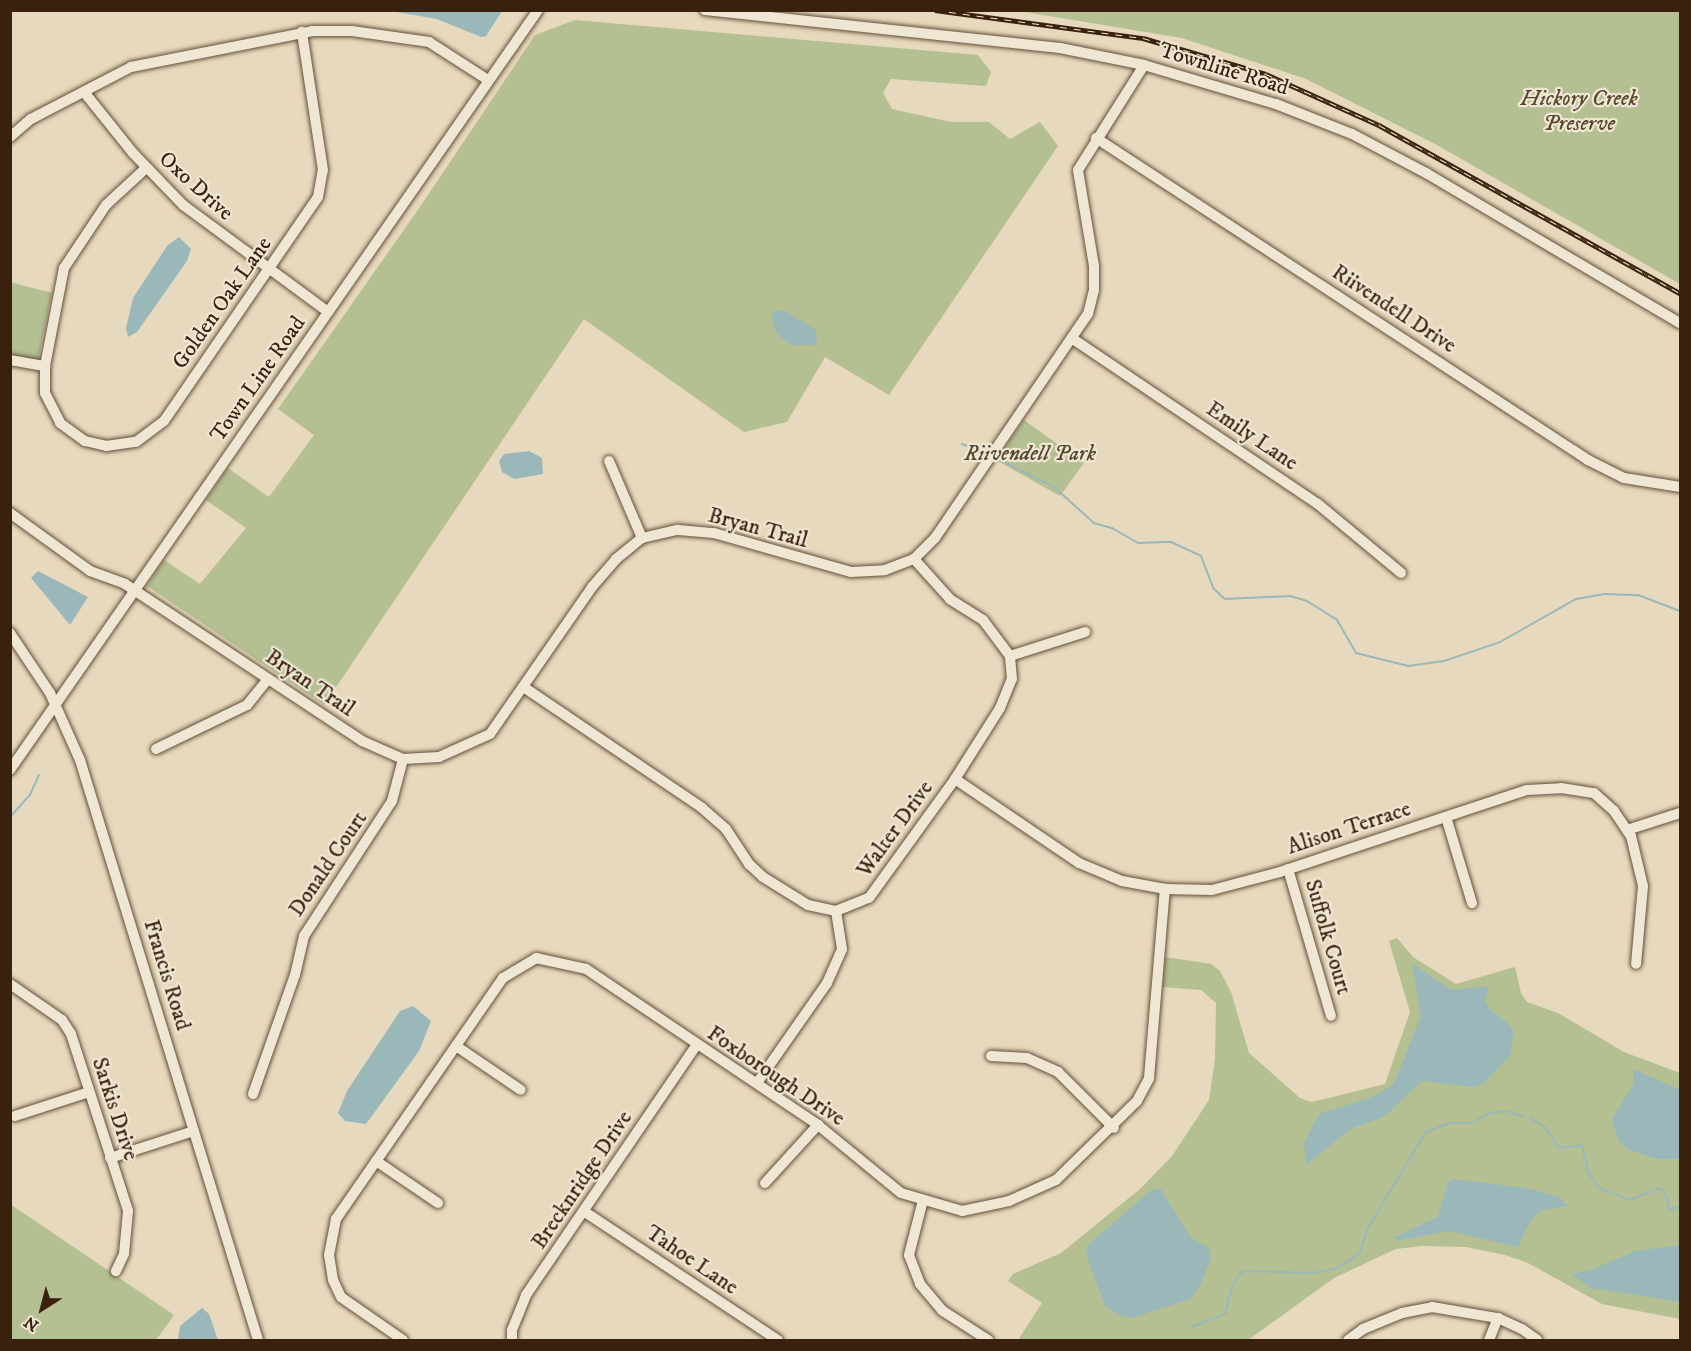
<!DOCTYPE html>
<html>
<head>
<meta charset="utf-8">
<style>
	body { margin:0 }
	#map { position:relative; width:1691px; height:1351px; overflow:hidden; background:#e7d9bd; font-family:"IM FELL DW Pica",serif }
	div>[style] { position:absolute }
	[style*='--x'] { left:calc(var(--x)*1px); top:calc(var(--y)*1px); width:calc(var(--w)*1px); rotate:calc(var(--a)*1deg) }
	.green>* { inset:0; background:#b4bf92 }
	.water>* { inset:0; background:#9ab8ba }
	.stream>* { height:2px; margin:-1px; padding:0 1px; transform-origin:1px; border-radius:1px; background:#9ab8ba }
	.roads { filter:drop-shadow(0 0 2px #644f39) drop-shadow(0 0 2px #644f39) }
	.minor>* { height:10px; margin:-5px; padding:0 5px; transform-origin:5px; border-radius:5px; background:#efe6d4 }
	.rail>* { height:4.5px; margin-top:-2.25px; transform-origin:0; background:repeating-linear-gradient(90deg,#efe6d4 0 7px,#39210d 0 14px); box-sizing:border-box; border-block:2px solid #39210d }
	span { translate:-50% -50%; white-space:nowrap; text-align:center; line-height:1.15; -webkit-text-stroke:4.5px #efe6d4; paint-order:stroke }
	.street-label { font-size:22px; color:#39210d }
	.park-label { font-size:22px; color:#58482e; font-style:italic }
	.frame { position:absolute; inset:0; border:12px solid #39210d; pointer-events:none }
	.north { position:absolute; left:12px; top:1279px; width:60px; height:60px; -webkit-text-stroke:4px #efe6d4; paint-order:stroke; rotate:216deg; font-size:16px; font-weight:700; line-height:24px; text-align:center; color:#39210d }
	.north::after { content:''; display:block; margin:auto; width:21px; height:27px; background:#39210d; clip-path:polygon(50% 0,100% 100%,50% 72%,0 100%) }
</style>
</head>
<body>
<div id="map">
	<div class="green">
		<i style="clip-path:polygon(1019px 11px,1680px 11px,1680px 284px,1437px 145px,1306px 79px,1182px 38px)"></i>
		<i style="clip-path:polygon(575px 20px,978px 55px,991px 72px,986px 86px,891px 79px,883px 93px,892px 109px,951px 122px,989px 122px,1010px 139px,1040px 122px,1058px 146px,889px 395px,825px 357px,787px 422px,744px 432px,584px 319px,324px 705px,147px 586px,164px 560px,200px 584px,246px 528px,206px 500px,228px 468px,269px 497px,314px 435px,278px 409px,420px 207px,535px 35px)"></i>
		<i style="clip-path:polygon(10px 282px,52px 293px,38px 360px,11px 356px)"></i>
		<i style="clip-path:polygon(1024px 420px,1084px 463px,1060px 496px,996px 460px)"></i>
		<i style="clip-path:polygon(1397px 938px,1413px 957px,1456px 984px,1515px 967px,1521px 993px,1527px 1002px,1558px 1013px,1624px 1052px,1680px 1073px,1680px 1319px,1602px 1304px,1528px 1263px,1505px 1255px,1466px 1247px,1422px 1246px,1396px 1249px,1334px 1278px,1248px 1340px,1018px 1340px,1042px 1303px,1008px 1281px,1013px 1274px,1061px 1253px,1140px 1189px,1172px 1156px,1209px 1100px,1215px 1059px,1216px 1003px,1201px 990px,1163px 987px,1165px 957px,1211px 964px,1220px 971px,1231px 992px,1249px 1053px,1300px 1098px,1312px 1102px,1385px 1084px,1410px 1012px,1389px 941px)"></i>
		<i style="clip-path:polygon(10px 1204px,174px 1315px,156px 1340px,11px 1340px)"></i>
	</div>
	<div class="water">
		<i style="clip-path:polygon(391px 11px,502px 11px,486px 36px,481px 37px,437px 19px)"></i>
		<i style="clip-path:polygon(179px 237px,191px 249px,187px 261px,137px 332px,128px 337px,126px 328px,133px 298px,167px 246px)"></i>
		<i style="clip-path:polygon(784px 310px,816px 330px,817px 340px,814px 345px,790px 345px,777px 333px,771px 317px,774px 311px)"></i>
		<i style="clip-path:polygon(529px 451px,542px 458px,543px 474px,514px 479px,502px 472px,499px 461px,504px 454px)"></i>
		<i style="clip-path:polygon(38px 571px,88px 597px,70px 625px,31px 578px)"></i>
		<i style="clip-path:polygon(1412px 964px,1452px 990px,1489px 986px,1485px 1000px,1489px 1009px,1508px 1023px,1514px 1033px,1510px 1056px,1484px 1083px,1474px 1087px,1422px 1081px,1384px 1117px,1352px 1128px,1306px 1165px,1304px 1143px,1319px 1114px,1372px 1097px,1390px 1087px,1396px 1079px,1421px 1016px)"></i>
		<i style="clip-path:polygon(413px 1006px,431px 1021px,419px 1051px,366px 1124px,345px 1121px,338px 1113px,347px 1091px,400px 1011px)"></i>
		<i style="clip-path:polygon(1633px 1069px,1680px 1090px,1680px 1159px,1656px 1159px,1627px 1149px,1618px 1140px,1612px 1119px,1633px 1085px)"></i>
		<i style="clip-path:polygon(1453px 1179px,1527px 1188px,1559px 1197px,1568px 1206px,1541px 1210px,1529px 1223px,1518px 1247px,1450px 1231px,1400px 1240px,1393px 1238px,1438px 1217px,1448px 1182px)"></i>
		<i style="clip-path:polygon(1160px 1188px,1191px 1238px,1209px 1248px,1211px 1257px,1200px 1286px,1190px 1299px,1135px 1317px,1124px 1317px,1105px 1306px,1086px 1254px,1087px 1246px,1150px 1191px)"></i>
		<i style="clip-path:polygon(1680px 1245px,1680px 1302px,1591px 1288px,1571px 1274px,1591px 1270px,1635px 1251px)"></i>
		<i style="clip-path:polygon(202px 1308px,209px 1314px,218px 1340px,178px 1339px,180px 1326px)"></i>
	</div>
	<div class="stream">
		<i style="--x:962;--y:444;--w:27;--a:20"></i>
		<i style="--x:998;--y:459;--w:63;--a:26.6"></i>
		<i style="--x:1054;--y:487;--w:54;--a:42"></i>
		<i style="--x:1094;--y:523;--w:19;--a:16"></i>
		<i style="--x:1112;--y:528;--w:30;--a:30"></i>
		<i style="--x:1138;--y:543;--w:33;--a:-2"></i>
		<i style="--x:1171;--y:542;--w:33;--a:25"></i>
		<i style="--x:1201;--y:556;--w:34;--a:69"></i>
		<i style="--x:1213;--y:588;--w:16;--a:43"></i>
		<i style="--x:1225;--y:599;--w:65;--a:-2.6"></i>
		<i style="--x:1290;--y:596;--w:18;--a:16"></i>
		<i style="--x:1307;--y:601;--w:36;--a:32"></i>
		<i style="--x:1337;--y:620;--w:38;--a:60"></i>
		<i style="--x:1356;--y:653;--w:54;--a:14"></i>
		<i style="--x:1408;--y:666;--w:36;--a:-8"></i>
		<i style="--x:1444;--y:661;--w:59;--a:-18.7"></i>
		<i style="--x:1500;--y:642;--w:87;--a:-29.5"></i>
		<i style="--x:1576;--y:599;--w:29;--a:-10"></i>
		<i style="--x:1605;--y:594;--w:33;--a:2"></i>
		<i style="--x:1638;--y:595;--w:45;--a:20.9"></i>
		<i style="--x:10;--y:817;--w:30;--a:-48"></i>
		<i style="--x:30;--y:795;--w:22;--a:-66"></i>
		<i style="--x:1530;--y:1118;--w:19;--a:32"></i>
		<i style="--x:1546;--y:1128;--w:24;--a:57"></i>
		<i style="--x:1559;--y:1148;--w:23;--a:-7"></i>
		<i style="--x:1582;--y:1145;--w:28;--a:77"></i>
		<i style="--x:1588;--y:1172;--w:19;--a:55"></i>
		<i style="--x:1599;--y:1188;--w:33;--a:21"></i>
		<i style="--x:1630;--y:1200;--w:31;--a:-22"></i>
		<i style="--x:1659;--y:1188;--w:7;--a:34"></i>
		<i style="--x:1665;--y:1192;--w:18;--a:77"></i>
		<i style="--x:1669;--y:1210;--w:12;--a:-20"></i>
		<i style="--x:1192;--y:1327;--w:35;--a:-22"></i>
		<i style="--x:1225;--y:1314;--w:29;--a:-76"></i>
		<i style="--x:1232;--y:1286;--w:18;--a:-56"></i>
		<i style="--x:1242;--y:1271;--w:71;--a:1.6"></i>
		<i style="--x:1313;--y:1273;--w:25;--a:-12"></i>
		<i style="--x:1337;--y:1268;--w:26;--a:-32"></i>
		<i style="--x:1359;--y:1254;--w:28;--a:-71"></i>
		<i style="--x:1368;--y:1228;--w:112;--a:-58.9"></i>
		<i style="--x:1426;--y:1132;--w:26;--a:-21"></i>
		<i style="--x:1450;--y:1123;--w:22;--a:0"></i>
		<i style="--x:1472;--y:1123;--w:21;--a:-29"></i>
		<i style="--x:1490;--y:1113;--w:16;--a:-7"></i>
		<i style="--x:1506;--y:1111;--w:17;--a:17"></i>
	</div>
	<div class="roads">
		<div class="minor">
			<i style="--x:705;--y:10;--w:357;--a:6.1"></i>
			<i style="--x:1060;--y:48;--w:86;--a:11.4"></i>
			<i style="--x:1144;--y:65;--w:138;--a:16.5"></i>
			<i style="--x:1276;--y:104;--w:82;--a:21.5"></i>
			<i style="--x:1352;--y:134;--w:84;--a:27.8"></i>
			<i style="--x:1426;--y:173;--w:295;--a:30.6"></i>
			<i style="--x:84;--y:92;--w:78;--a:51.2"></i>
			<i style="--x:133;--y:153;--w:72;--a:46.1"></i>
			<i style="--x:183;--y:205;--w:180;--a:36.4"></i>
			<i style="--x:10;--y:137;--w:28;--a:-41"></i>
			<i style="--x:31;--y:119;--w:113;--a:-27.5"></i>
			<i style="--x:131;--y:67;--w:185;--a:-11.2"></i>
			<i style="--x:312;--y:31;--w:40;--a:0"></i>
			<i style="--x:352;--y:31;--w:78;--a:8.1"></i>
			<i style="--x:429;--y:42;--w:70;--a:32.8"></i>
			<i style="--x:1096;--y:138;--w:588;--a:33.2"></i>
			<i style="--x:1588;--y:460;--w:40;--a:26.6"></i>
			<i style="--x:1624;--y:478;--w:57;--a:9.1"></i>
			<i style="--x:146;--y:168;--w:54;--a:137.2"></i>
			<i style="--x:106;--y:205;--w:76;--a:123.7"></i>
			<i style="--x:64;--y:268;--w:100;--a:101"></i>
			<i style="--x:45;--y:366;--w:27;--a:90"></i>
			<i style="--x:45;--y:393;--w:34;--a:63"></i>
			<i style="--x:60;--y:423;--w:31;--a:36"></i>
			<i style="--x:85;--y:441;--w:22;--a:13"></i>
			<i style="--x:106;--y:446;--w:30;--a:-8"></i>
			<i style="--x:136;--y:442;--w:35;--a:-37"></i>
			<i style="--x:164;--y:421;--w:272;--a:-55.5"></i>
			<i style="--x:318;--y:197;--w:27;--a:-80"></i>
			<i style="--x:323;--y:170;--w:140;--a:-98.7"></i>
			<i style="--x:1073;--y:339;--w:295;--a:34"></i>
			<i style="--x:1318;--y:504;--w:108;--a:39.7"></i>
			<i style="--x:10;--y:360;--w:36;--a:10"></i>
			<i style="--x:609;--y:461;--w:84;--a:66.8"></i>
			<i style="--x:10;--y:513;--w:99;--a:35.9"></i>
			<i style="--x:90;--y:571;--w:37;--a:20"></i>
			<i style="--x:125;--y:584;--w:284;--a:33.5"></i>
			<i style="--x:362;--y:741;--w:45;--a:23.7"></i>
			<i style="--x:403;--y:759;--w:36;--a:-3"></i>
			<i style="--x:439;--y:757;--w:56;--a:-24.3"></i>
			<i style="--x:490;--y:734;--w:179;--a:-55.2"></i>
			<i style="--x:592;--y:587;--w:37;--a:-49"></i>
			<i style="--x:616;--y:559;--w:33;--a:-39"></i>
			<i style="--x:642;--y:538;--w:37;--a:-13"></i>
			<i style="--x:678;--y:530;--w:36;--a:5"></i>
			<i style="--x:714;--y:533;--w:142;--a:15.9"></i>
			<i style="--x:851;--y:572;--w:34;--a:-3"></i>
			<i style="--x:885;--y:570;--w:31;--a:-21"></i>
			<i style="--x:914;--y:559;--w:30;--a:-45"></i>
			<i style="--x:935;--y:538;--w:271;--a:-55.7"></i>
			<i style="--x:1088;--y:314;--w:25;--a:-76"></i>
			<i style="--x:1094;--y:290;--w:24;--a:-90"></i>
			<i style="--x:1094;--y:266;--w:97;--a:-99.5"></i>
			<i style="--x:1078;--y:170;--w:124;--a:-57.8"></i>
			<i style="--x:10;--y:633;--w:72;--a:56.3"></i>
			<i style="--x:50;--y:693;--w:73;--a:65.9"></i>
			<i style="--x:80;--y:760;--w:607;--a:72.94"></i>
			<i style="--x:1010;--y:656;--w:79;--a:-17.7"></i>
			<i style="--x:525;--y:688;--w:214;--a:34.1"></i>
			<i style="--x:702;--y:808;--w:32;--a:41"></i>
			<i style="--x:726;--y:829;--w:42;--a:56.7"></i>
			<i style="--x:749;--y:864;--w:19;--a:43"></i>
			<i style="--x:763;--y:877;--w:53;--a:31.9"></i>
			<i style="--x:808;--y:905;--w:29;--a:12"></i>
			<i style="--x:836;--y:911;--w:35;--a:-22"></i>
			<i style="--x:869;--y:898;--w:147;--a:-54.1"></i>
			<i style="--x:955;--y:779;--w:84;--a:-57.6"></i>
			<i style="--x:1000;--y:708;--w:31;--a:-68"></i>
			<i style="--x:1012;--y:679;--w:23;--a:-95"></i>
			<i style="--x:1010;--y:656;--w:45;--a:-126.9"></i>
			<i style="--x:983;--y:620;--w:39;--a:-148"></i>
			<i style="--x:950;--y:599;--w:54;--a:-132"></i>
			<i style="--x:156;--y:749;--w:101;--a:-25.8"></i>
			<i style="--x:247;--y:705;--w:33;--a:-51"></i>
			<i style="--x:10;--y:770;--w:925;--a:-55.21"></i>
			<i style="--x:955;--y:779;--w:150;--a:34.1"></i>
			<i style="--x:1079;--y:863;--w:47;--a:22.7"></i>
			<i style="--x:1122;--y:881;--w:44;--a:10.5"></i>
			<i style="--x:1165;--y:889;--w:47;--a:1.2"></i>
			<i style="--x:1212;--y:890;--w:70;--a:-14.8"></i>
			<i style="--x:1280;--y:872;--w:260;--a:-18.4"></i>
			<i style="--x:1527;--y:790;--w:34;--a:-3"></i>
			<i style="--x:1561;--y:788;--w:33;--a:9"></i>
			<i style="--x:1594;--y:793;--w:27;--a:42"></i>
			<i style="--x:1614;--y:811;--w:30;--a:56"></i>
			<i style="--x:1631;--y:836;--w:51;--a:76.5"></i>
			<i style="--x:1643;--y:886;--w:78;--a:95.1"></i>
			<i style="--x:1446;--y:817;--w:90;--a:73.2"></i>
			<i style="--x:1627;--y:830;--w:56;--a:-17.8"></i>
			<i style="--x:1288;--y:869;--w:153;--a:73.7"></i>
			<i style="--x:10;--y:984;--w:63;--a:34.7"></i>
			<i style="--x:62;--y:1020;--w:17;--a:57"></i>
			<i style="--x:71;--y:1034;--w:186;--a:72.1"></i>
			<i style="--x:128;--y:1211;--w:43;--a:95.3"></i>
			<i style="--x:124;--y:1254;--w:19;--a:115"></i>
			<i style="--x:456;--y:1046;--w:78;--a:34.1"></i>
			<i style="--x:991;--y:1056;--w:36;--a:3"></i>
			<i style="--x:1027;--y:1058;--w:34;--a:24"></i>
			<i style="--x:1058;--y:1072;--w:79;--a:45"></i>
			<i style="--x:757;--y:1083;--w:122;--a:-55"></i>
			<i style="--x:827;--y:983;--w:37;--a:-66"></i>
			<i style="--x:842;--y:949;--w:38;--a:-99"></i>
			<i style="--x:253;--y:1094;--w:126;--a:-70.6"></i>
			<i style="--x:295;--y:975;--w:40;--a:-77"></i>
			<i style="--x:304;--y:936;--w:161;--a:-56.9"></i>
			<i style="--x:392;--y:801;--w:43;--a:-75.3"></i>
			<i style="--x:15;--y:1116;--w:78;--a:-18"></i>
			<i style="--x:110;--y:1158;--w:88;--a:-17.8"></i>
			<i style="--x:376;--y:1161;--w:75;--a:34.1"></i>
			<i style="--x:765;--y:1183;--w:79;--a:-47.6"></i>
			<i style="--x:923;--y:1200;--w:57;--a:104.3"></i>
			<i style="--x:909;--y:1255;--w:31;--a:69"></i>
			<i style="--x:920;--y:1284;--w:35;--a:50"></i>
			<i style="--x:943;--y:1311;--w:54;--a:32.8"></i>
			<i style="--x:585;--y:1212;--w:232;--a:33.6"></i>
			<i style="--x:403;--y:1340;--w:75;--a:-145.3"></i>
			<i style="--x:341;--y:1297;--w:19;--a:-115"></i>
			<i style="--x:333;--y:1280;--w:25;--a:-99"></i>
			<i style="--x:329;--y:1255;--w:37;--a:-79"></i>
			<i style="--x:336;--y:1219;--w:293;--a:-55.3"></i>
			<i style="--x:503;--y:978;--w:39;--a:-31"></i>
			<i style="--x:536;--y:958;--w:51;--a:12.4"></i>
			<i style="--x:586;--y:969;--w:280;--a:33.9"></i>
			<i style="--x:818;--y:1125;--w:107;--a:39.3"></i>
			<i style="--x:901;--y:1193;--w:64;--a:16.4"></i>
			<i style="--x:962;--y:1211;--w:48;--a:-12"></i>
			<i style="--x:1009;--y:1201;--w:51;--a:-24.1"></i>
			<i style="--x:1056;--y:1180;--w:113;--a:-44.3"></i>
			<i style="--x:1137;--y:1101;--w:26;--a:-62"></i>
			<i style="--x:1149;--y:1078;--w:190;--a:-85.2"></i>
			<i style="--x:512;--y:1340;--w:10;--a:-90"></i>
			<i style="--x:512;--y:1330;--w:38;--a:-68"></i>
			<i style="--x:526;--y:1295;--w:301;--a:-55.7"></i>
			<i style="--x:1348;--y:1340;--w:19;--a:-36"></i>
			<i style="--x:1363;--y:1329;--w:42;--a:-22.3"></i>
			<i style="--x:1402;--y:1313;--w:31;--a:-11"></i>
			<i style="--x:1432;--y:1307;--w:67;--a:9.5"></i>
			<i style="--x:1498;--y:1318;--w:26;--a:25"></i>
			<i style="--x:1522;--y:1329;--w:19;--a:36"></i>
			<i style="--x:1489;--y:1340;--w:24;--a:-68"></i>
		</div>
	</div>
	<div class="rail">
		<i style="--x:935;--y:10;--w:210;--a:7.7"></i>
		<i style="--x:1143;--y:38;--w:128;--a:16.3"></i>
		<i style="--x:1266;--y:74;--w:124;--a:24.3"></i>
		<i style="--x:1379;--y:125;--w:345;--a:29.2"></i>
	</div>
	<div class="street-label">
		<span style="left:1224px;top:69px;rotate:17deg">Townline Road</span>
		<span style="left:196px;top:186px;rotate:42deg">Oxo Drive</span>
		<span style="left:222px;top:303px;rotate:-55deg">Golden Oak Lane</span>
		<span style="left:1394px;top:309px;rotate:33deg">Riivendell Drive</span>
		<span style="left:258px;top:379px;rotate:-55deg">Town Line Road</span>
		<span style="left:1252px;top:436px;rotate:34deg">Emily Lane</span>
		<span style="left:758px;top:528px;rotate:15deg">Bryan Trail</span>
		<span style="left:310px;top:683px;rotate:34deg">Bryan Trail</span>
		<span style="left:1349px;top:828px;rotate:-18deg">Alison Terrace</span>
		<span style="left:895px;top:829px;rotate:-54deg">Walter Drive</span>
		<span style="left:328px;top:864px;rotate:-56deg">Donald Court</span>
		<span style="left:1328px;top:937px;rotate:74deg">Suffolk Court</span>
		<span style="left:167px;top:975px;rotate:73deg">Francis Road</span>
		<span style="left:776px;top:1076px;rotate:34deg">Foxborough Drive</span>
		<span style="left:115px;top:1109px;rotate:72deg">Sarkis Drive</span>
		<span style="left:582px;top:1180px;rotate:-56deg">Brecknridge Drive</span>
		<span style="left:692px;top:1260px;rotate:34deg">Tahoe Lane</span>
	</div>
	<div class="park-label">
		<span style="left:1579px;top:111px">Hickory Creek<br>Preserve</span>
		<span style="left:1030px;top:454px">Riivendell Park</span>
	</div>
	<div class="frame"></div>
	<div class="north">N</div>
</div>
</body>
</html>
